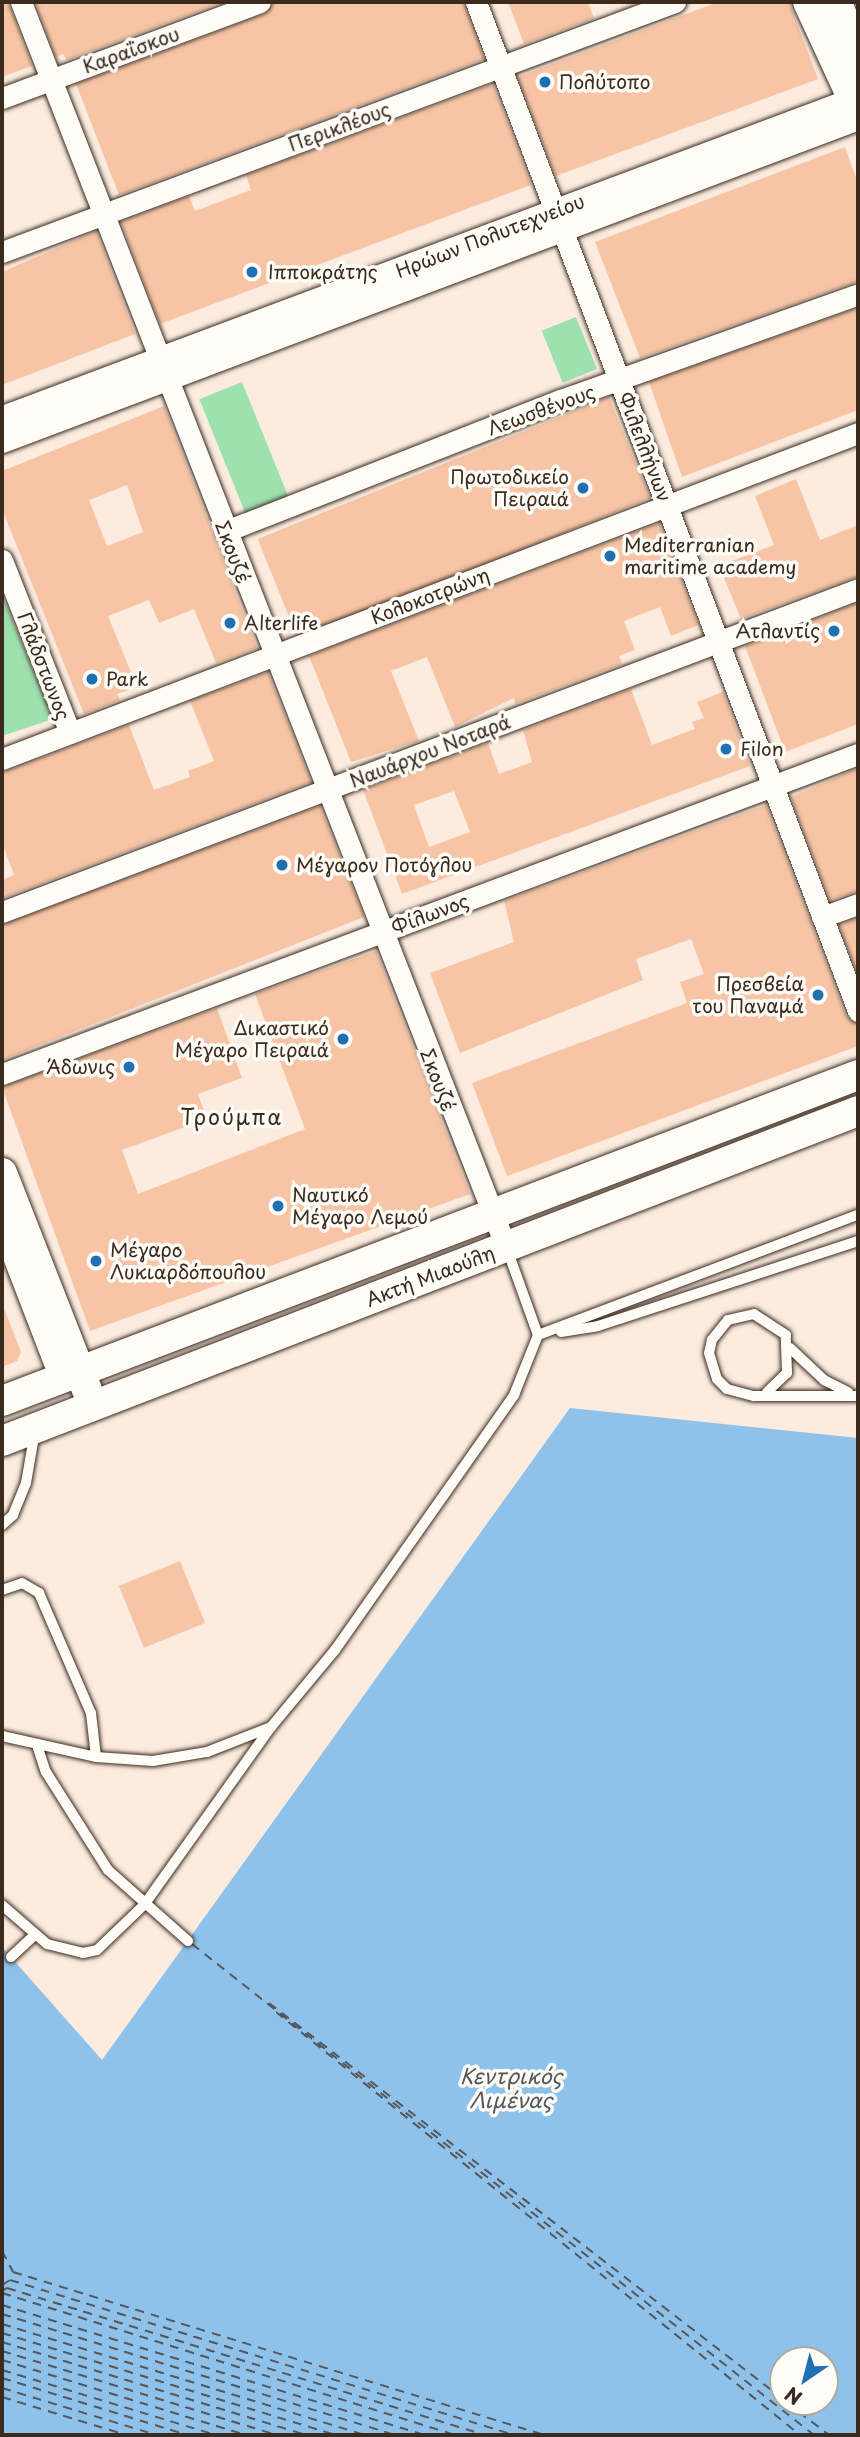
<!DOCTYPE html>
<html>
<head>
<meta charset="utf-8">
<style>
	body { margin:0 }
	#map { position:relative; width:860px; height:2437px; overflow:hidden; background:#fbecdf; font-family:"Playpen Sans",sans-serif }
	div>[style] { position:absolute }
	[style*='--x'] { left:calc(var(--x)*1px); top:calc(var(--y)*1px); width:calc(var(--w)*1px); rotate:calc(var(--a)*1deg) }
	.green>* { inset:0; background:#9ce1ae; transform-origin:0 0 }
	.water>* { inset:0; background:#8fc2eb }
	.ferry>* { height:2px; margin-top:-1px; transform-origin:0; background:repeating-linear-gradient(90deg,#54585c 0 9px,transparent 0 16px) }
	.building>* { inset:0; background:#f7c5a6; transform-origin:0 0 }
	.roads { filter:drop-shadow(0 0 2px #3b2a1e) drop-shadow(0 0 2px #3b2a1e) }
	.lane>* { height:10px; margin:-5px; padding:0 5px; transform-origin:5px; border-radius:5px; background:#fdfcf7 }
	.street>* { height:21px; margin:-10.5px; padding:0 10.5px; transform-origin:10.5px; border-radius:10.5px; background:#fdfcf7 }
	.secondary>* { height:30px; margin:-15px; padding:0 15px; transform-origin:15px; border-radius:15px; background:#fdfcf7 }
	.dots>* { width:19px; height:19px; translate:-50% -50%; box-sizing:border-box; border:4px solid #fdfcf7; border-radius:50% }
	span { translate:-50% -50%; white-space:nowrap; text-align:center; line-height:1.15; -webkit-text-stroke:7px #fdfcf7; paint-order:stroke }
	.street-label { font-size:19px; color:#3b2a1e }
	.poi-label { font-size:19px; color:#3b2a1e }
	.left { translate:0 -50%; text-align:left }
	.right { translate:-100% -50%; text-align:right }
	.neighbourhood-label { font-size:21px; color:#3b2a1e; letter-spacing:2px }
	.water-label { font-size:21px; color:#54585c; font-style:italic }
	.frame { position:absolute; inset:0; border:4px solid #3b2a1e; pointer-events:none }
	.north { position:absolute; left:769px; top:2346px; width:70px; height:70px; box-sizing:border-box; background:#fdfcf7; border:2px solid #afa8a0; border-radius:50%; rotate:215deg; font-size:19px; font-weight:700; line-height:28px; text-align:center; color:#3b2a1e }
	.north::after { content:''; display:block; margin:auto; width:24px; height:32px; background:#1f6fb2; clip-path:polygon(50% 0,100% 100%,50% 72%,0 100%) }
</style>
</head>
<body>
<div id="map">
	<div class="green">
		<i style="left:576px;top:317px;width:56px;height:37px;rotate:68deg"></i>
		<i style="left:242px;top:382px;width:125px;height:46px;rotate:68deg"></i>
		<i style="clip-path:polygon(2px 595px,53px 719px,2px 736px)"></i>
	</div>
	<div class="water">
		<i style="clip-path:polygon(evenodd,570px 1408px,858px 1438px,858px 2435px,2px 2435px,2px 1947px,102px 2060px,570px 1408px,783px 2360px,825px 2360px,825px 2402px,783px 2402px,783px 2360px)"></i>
	</div>
	<div class="ferry">
		<i style="--x:192;--y:1944;--w:792;--a:38.29"></i>
		<i style="--x:269;--y:2003;--w:649;--a:37.61"></i>
		<i style="--x:276;--y:2012;--w:673;--a:38.91"></i>
		<i style="--x:2;--y:2251;--w:24;--a:62"></i>
		<i style="--x:13;--y:2272;--w:555;--a:17.06"></i>
		<i style="--x:2;--y:2285;--w:9;--a:-32"></i>
		<i style="--x:10;--y:2280;--w:527;--a:17.09"></i>
		<i style="--x:2;--y:2291;--w:6;--a:-31"></i>
		<i style="--x:7;--y:2288;--w:499;--a:17.1"></i>
		<i style="--x:2;--y:2293;--w:474;--a:17.4"></i>
		<i style="--x:2;--y:2305;--w:442;--a:17.1"></i>
		<i style="--x:2;--y:2314;--w:411;--a:17.1"></i>
		<i style="--x:2;--y:2324;--w:380;--a:17"></i>
		<i style="--x:2;--y:2333;--w:348;--a:17"></i>
		<i style="--x:2;--y:2342;--w:318;--a:17"></i>
		<i style="--x:2;--y:2351;--w:287;--a:17"></i>
		<i style="--x:2;--y:2360;--w:255;--a:17.1"></i>
		<i style="--x:2;--y:2370;--w:224;--a:16.9"></i>
		<i style="--x:2;--y:2378;--w:194;--a:17.1"></i>
		<i style="--x:2;--y:2388;--w:162;--a:16.9"></i>
		<i style="--x:2;--y:2397;--w:130;--a:17"></i>
		<i style="--x:786;--y:2402;--w:54;--a:37.5"></i>
	</div>
	<div class="building">
		<i style="clip-path:polygon(2px 2px,8px 2px,32px 66px,2px 77px)"></i>
		<i style="clip-path:polygon(35px 2px,223px 2px,67px 60px,63px 54px,56px 57px)"></i>
		<i style="clip-path:polygon(273px 2px,463px 2px,484px 59px,119px 195px,76px 84px,265px 14px)"></i>
		<i style="clip-path:polygon(508px 2px,588px 2px,594px 18px,524px 44px)"></i>
		<i style="clip-path:polygon(718px 2px,789px 2px,818px 79px,556px 176px,518px 77px)"></i>
		<i style="clip-path:polygon(493px 84px,531px 185px,160px 324px,121px 222px,189px 196px,195px 211px,251px 190px,246px 175px)"></i>
		<i style="clip-path:polygon(845px 147px,858px 183px,858px 281px,640px 358px,595px 242px)"></i>
		<i style="clip-path:polygon(96px 231px,135px 334px,2px 385px,2px 272px)"></i>
		<i style="clip-path:polygon(858px 308px,858px 410px,682px 477px,649px 382px)"></i>
		<i style="left:609px;top:397px;width:109px;height:379px;rotate:68deg"></i>
		<i style="clip-path:polygon(evenodd,164px 406px,257px 648px,216px 663px,194px 609px,159px 623px,149px 600px,108px 616px,137px 687px,117px 694px,120px 700px,84px 714px,2px 509px,2px 471px,164px 406px,127px 485px,143px 532px,107px 546px,89px 500px,127px 485px)"></i>
		<i style="clip-path:polygon(796px 479px,820px 540px,858px 525px,858px 576px,741px 619px,719px 566px,774px 545px,755px 496px)"></i>
		<i style="clip-path:polygon(659px 523px,698px 625px,671px 636px,660px 607px,624px 621px,635px 650px,619px 656px,622px 664px,515px 704px,514px 698px,455px 727px,427px 657px,391px 671px,419px 741px,351px 762px,309px 656px)"></i>
		<i style="clip-path:polygon(858px 603px,858px 724px,785px 752px,745px 646px)"></i>
		<i style="clip-path:polygon(268px 672px,311px 782px,2px 898px,2px 880px,14px 875px,2px 843px,2px 773px,129px 725px,154px 790px,190px 777px,188px 771px,214px 761px,190px 701px)"></i>
		<i style="clip-path:polygon(evenodd,631px 689px,652px 745px,695px 729px,692px 722px,704px 718px,697px 702px,723px 692px,750px 766px,402px 894px,363px 790px,488px 743px,499px 774px,532px 762px,523px 730px,631px 689px,454px 791px,470px 832px,429px 847px,414px 805px,454px 791px)"></i>
		<i style="clip-path:polygon(858px 768px,858px 891px,830px 900px,791px 797px)"></i>
		<i style="clip-path:polygon(766px 805px,846px 1016px,858px 1024px,858px 1046px,507px 1176px,472px 1083px,687px 1003px,680px 982px,704px 974px,691px 939px,636px 959px,643px 980px,460px 1053px,430px 973px,514px 942px,504px 901px)"></i>
		<i style="clip-path:polygon(320px 806px,364px 917px,2px 1060px,2px 925px)"></i>
		<i style="clip-path:polygon(858px 918px,858px 975px,839px 925px)"></i>
		<i style="clip-path:polygon(376px 951px,470px 1194px,90px 1331px,2px 1087px,217px 1008px,242px 1078px,198px 1094px,207px 1119px,122px 1150px,138px 1194px,305px 1129px,255px 994px)"></i>
		<i style="clip-path:polygon(2px 1303px,21px 1352px,17px 1361px,2px 1367px)"></i>
		<i style="left:180px;top:1561px;width:67px;height:66px;rotate:68deg"></i>
	</div>
	<div class="roads">
		<div class="lane">
			<i style="--x:507;--y:1249;--w:91;--a:70.2"></i>
			<i style="--x:561;--y:1332;--w:37;--a:-9"></i>
			<i style="--x:598;--y:1326;--w:274;--a:-18.1"></i>
			<i style="--x:790;--y:1348;--w:47;--a:43.3"></i>
			<i style="--x:824;--y:1380;--w:27;--a:27"></i>
			<i style="--x:767;--y:1392;--w:28;--a:-44"></i>
			<i style="--x:787;--y:1373;--w:38;--a:-92"></i>
			<i style="--x:786;--y:1335;--w:38;--a:-147"></i>
			<i style="--x:754;--y:1314;--w:27;--a:167"></i>
			<i style="--x:728;--y:1320;--w:26;--a:129"></i>
			<i style="--x:712;--y:1340;--w:13;--a:103"></i>
			<i style="--x:709;--y:1353;--w:27;--a:73"></i>
			<i style="--x:717;--y:1379;--w:14;--a:45"></i>
			<i style="--x:727;--y:1389;--w:28;--a:15"></i>
			<i style="--x:754;--y:1396;--w:104;--a:0"></i>
			<i style="--x:2;--y:1525;--w:15;--a:-42"></i>
			<i style="--x:13;--y:1515;--w:35;--a:-68"></i>
			<i style="--x:26;--y:1483;--w:53;--a:-80.2"></i>
			<i style="--x:2;--y:1590;--w:21;--a:-19"></i>
			<i style="--x:22;--y:1583;--w:20;--a:30"></i>
			<i style="--x:39;--y:1593;--w:131;--a:66.6"></i>
			<i style="--x:91;--y:1713;--w:44;--a:83.5"></i>
			<i style="--x:2;--y:1736;--w:96;--a:12.6"></i>
			<i style="--x:96;--y:1757;--w:57;--a:4"></i>
			<i style="--x:153;--y:1761;--w:55;--a:-9.5"></i>
			<i style="--x:207;--y:1752;--w:69;--a:-21.3"></i>
			<i style="--x:37;--y:1745;--w:28;--a:72"></i>
			<i style="--x:46;--y:1772;--w:116;--a:57.7"></i>
			<i style="--x:108;--y:1870;--w:107;--a:41.6"></i>
			<i style="--x:2;--y:1905;--w:60;--a:40.9"></i>
			<i style="--x:47;--y:1944;--w:37;--a:14"></i>
			<i style="--x:83;--y:1953;--w:14;--a:-12"></i>
			<i style="--x:97;--y:1950;--w:65;--a:-43.8"></i>
			<i style="--x:144;--y:1905;--w:219;--a:-54.5"></i>
			<i style="--x:271;--y:1727;--w:100;--a:-50.3"></i>
			<i style="--x:335;--y:1650;--w:312;--a:-54.9"></i>
			<i style="--x:514;--y:1395;--w:65;--a:-68.2"></i>
			<i style="--x:538;--y:1335;--w:342;--a:-20.6"></i>
			<i style="--x:11;--y:1957;--w:33;--a:-43"></i>
		</div>
		<div class="street">
			<i style="--x:21;--y:2;--w:1336;--a:68.72"></i>
			<i style="--x:476;--y:2;--w:1079;--a:69.26"></i>
			<i style="--x:2;--y:98;--w:275;--a:-20.4"></i>
			<i style="--x:2;--y:252;--w:718;--a:-20.38"></i>
			<i style="--x:2;--y:416;--w:914;--a:-20.5"></i>
			<i style="--x:226;--y:531;--w:360;--a:-21.4"></i>
			<i style="--x:561;--y:400;--w:315;--a:-19.6"></i>
			<i style="--x:2;--y:560;--w:186;--a:68.5"></i>
			<i style="--x:2;--y:759;--w:916;--a:-20.85"></i>
			<i style="--x:2;--y:912;--w:915;--a:-20.67"></i>
			<i style="--x:822;--y:917;--w:38;--a:-20"></i>
			<i style="--x:2;--y:1074;--w:914;--a:-20.5"></i>
			<i style="--x:2;--y:1228;--w:161;--a:68.9"></i>
		</div>
		<div class="secondary">
			<i style="--x:808;--y:2;--w:119;--a:65.2"></i>
			<i style="--x:837;--y:2;--w:49;--a:69.7"></i>
			<i style="--x:854;--y:48;--w:52;--a:85.6"></i>
			<i style="--x:2;--y:438;--w:915;--a:-20.67"></i>
			<i style="--x:2;--y:1173;--w:233;--a:68.6"></i>
			<i style="--x:2;--y:1401;--w:916;--a:-20.85"></i>
			<i style="--x:2;--y:1441;--w:917;--a:-21.08"></i>
		</div>
	</div>
	<div class="dots">
		<i style="left:545px;top:82px;background:#1f6fb2"></i>
		<i style="left:252px;top:272px;background:#1f6fb2"></i>
		<i style="left:583px;top:488px;background:#1f6fb2"></i>
		<i style="left:610px;top:556px;background:#1f6fb2"></i>
		<i style="left:230px;top:623px;background:#1f6fb2"></i>
		<i style="left:834px;top:631px;background:#1f6fb2"></i>
		<i style="left:92px;top:679px;background:#1f6fb2"></i>
		<i style="left:726px;top:749px;background:#1f6fb2"></i>
		<i style="left:282px;top:865px;background:#1f6fb2"></i>
		<i style="left:818px;top:995px;background:#1f6fb2"></i>
		<i style="left:343px;top:1039px;background:#1f6fb2"></i>
		<i style="left:129px;top:1067px;background:#1f6fb2"></i>
		<i style="left:278px;top:1206px;background:#1f6fb2"></i>
		<i style="left:96px;top:1261px;background:#1f6fb2"></i>
	</div>
	<div class="street-label">
		<span style="left:131px;top:50px;rotate:-20deg">Καραΐσκου</span>
		<span style="left:339px;top:127px;rotate:-20deg">Περικλέους</span>
		<span style="left:490px;top:236px;rotate:-21deg">Ηρώων Πολυτεχνείου</span>
		<span style="left:541px;top:410px;rotate:-20deg">Λεωσθένους</span>
		<span style="left:645px;top:447px;rotate:69deg">Φιλελλήνων</span>
		<span style="left:233px;top:552px;rotate:69deg">Σκουζέ</span>
		<span style="left:430px;top:596px;rotate:-21deg">Κολοκοτρώνη</span>
		<span style="left:44px;top:666px;rotate:69deg">Γλάδστωνος</span>
		<span style="left:430px;top:751px;rotate:-21deg">Ναυάρχου Νοταρά</span>
		<span style="left:430px;top:914px;rotate:-21deg">Φίλωνος</span>
		<span style="left:438px;top:1080px;rotate:69deg">Σκουζέ</span>
		<span style="left:430px;top:1276px;rotate:-21deg">Ακτή Μιαούλη</span>
	</div>
	<div class="poi-label">
		<span class="left" style="left:559px;top:82px">Πολύτοπο</span>
		<span class="left" style="left:268px;top:272px">Ιπποκράτης</span>
		<span class="right" style="left:569px;top:488px">Πρωτοδικείο<br>Πειραιά</span>
		<span class="left" style="left:624px;top:556px">Mediterranian<br>maritime academy</span>
		<span class="left" style="left:244px;top:623px">Alterlife</span>
		<span class="right" style="left:820px;top:631px">Ατλαντίς</span>
		<span class="left" style="left:106px;top:679px">Park</span>
		<span class="left" style="left:740px;top:749px">Filon</span>
		<span class="left" style="left:296px;top:865px">Μέγαρον Ποτόγλου</span>
		<span class="right" style="left:804px;top:995px">Πρεσβεία<br>του Παναμά</span>
		<span class="right" style="left:329px;top:1039px">Δικαστικό<br>Μέγαρο Πειραιά</span>
		<span class="right" style="left:115px;top:1067px">Άδωνις</span>
		<span class="left" style="left:292px;top:1206px">Ναυτικό<br>Μέγαρο Λεμού</span>
		<span class="left" style="left:110px;top:1261px">Μέγαρο<br>Λυκιαρδόπουλου</span>
	</div>
	<div class="neighbourhood-label">
		<span style="left:232px;top:1116px">Τρούμπα</span>
	</div>
	<div class="water-label">
		<span style="left:511px;top:2087px">Κεντρικός<br>Λιμένας</span>
	</div>
	<div class="frame"></div>
	<div class="north">N</div>
</div>
</body>
</html>
